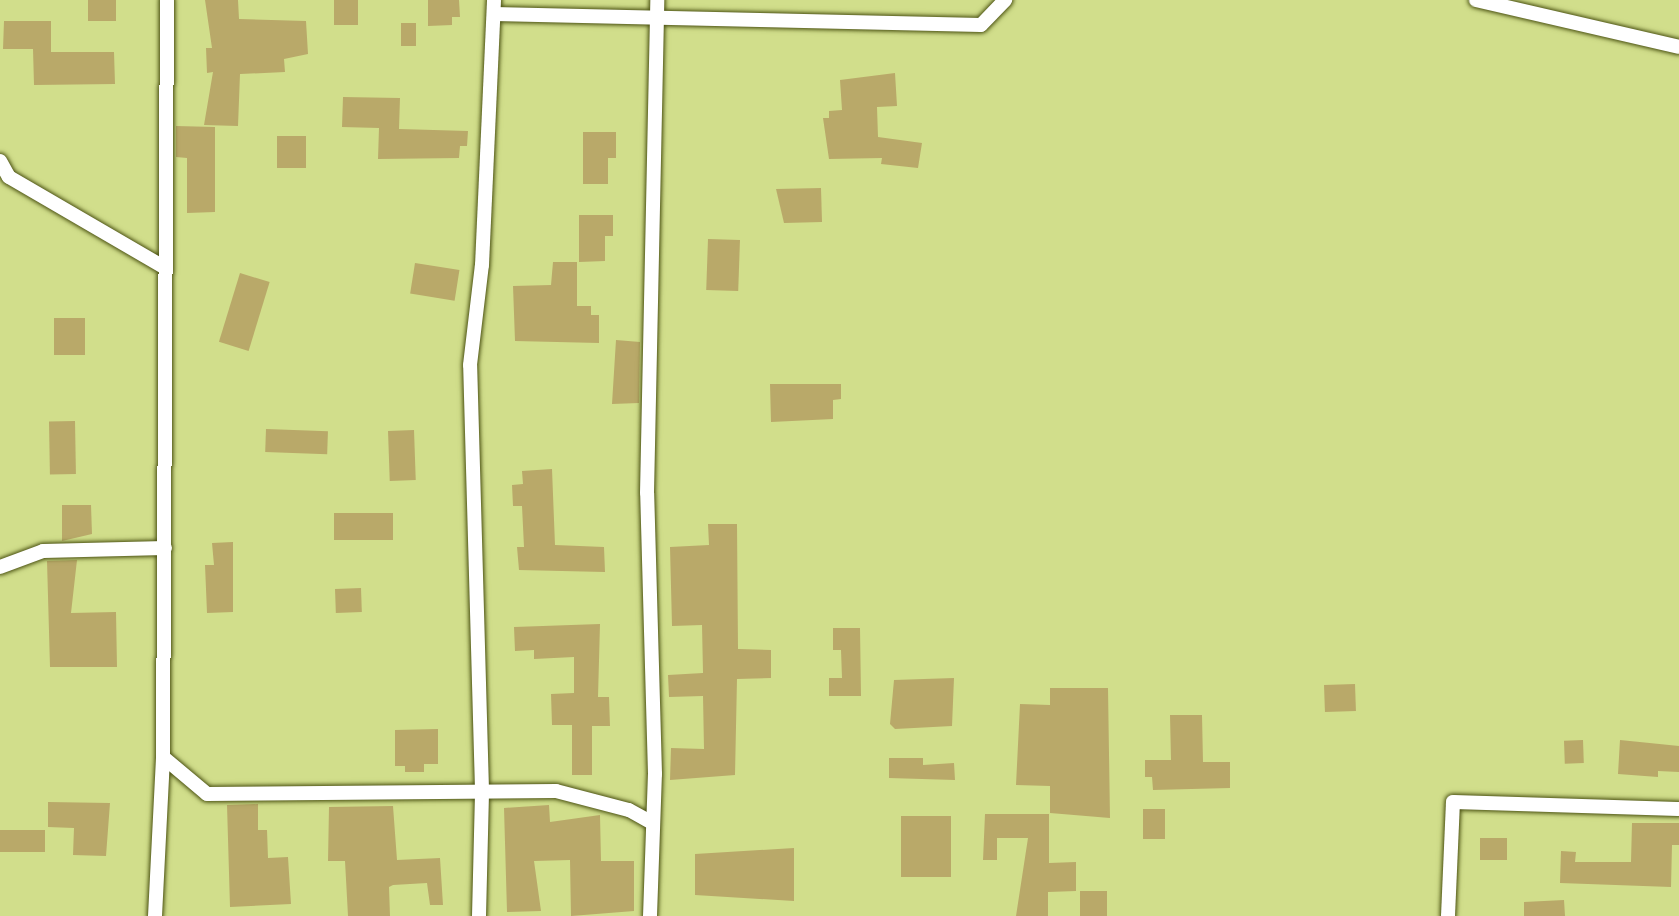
<!DOCTYPE html>
<html>
<head>
<meta charset="utf-8">
<style>
	body { margin:0 }
	#map { position:relative; width:1679px; height:916px; overflow:hidden; background:#d1de8b; font-family:"Work Sans",sans-serif }
	div>[style] { position:absolute }
	[style*='--x'] { left:calc(var(--x)*1px); top:calc(var(--y)*1px); width:calc(var(--w)*1px); rotate:calc(var(--a)*1deg) }
	.building>* { inset:0; background:#b9a969; transform-origin:0 0 }
	.roads { filter:drop-shadow(0 0 2px #4c5313) drop-shadow(0 0 2px #4c5313) }
	.street>* { height:14px; margin:-7px; padding:0 7px; transform-origin:7px; border-radius:7px; background:#fff }
	span { translate:-50% -50%; white-space:nowrap; text-align:center; line-height:1.15; -webkit-text-stroke:8px #d1de8b; paint-order:stroke }
</style>
</head>
<body>
<div id="map">
	<div class="building">
		<i style="left:88px;top:0;width:28px;height:21px"></i>
		<i style="clip-path:polygon(205px 0,238px 0,239px 19px,306px 21px,308px 54px,284px 59px,285px 72px,240px 74px,238px 126px,204px 125px,213px 72px,207px 73px,206px 48px,212px 48px)"></i>
		<i style="left:334px;top:0;width:24px;height:25px"></i>
		<i style="clip-path:polygon(428px 0,459px 0,460px 17px,452px 17px,452px 25px,428px 26px)"></i>
		<i style="clip-path:polygon(4px 21px,51px 21px,51px 52px,114px 52px,115px 84px,34px 85px,33px 49px,3px 49px)"></i>
		<i style="left:416px;top:23px;width:23px;height:15px;rotate:90deg"></i>
		<i style="clip-path:polygon(895px 73px,897px 106px,877px 107px,878px 137px,922px 143px,918px 168px,881px 164px,882px 158px,829px 159px,823px 118px,829px 118px,829px 111px,842px 110px,840px 80px)"></i>
		<i style="clip-path:polygon(343px 97px,400px 98px,399px 129px,468px 131px,467px 146px,460px 146px,459px 158px,378px 159px,379px 128px,342px 127px)"></i>
		<i style="clip-path:polygon(176px 126px,215px 127px,215px 212px,187px 213px,187px 158px,176px 157px)"></i>
		<i style="clip-path:polygon(583px 132px,616px 132px,616px 158px,608px 158px,608px 184px,583px 184px)"></i>
		<i style="left:277px;top:136px;width:29px;height:32px"></i>
		<i style="clip-path:polygon(821px 188px,822px 222px,784px 223px,776px 189px)"></i>
		<i style="clip-path:polygon(579px 215px,613px 215px,613px 236px,605px 236px,605px 261px,579px 262px)"></i>
		<i style="left:708px;top:239px;width:32px;height:51px;rotate:2deg"></i>
		<i style="clip-path:polygon(553px 262px,577px 262px,577px 306px,591px 306px,591px 315px,599px 315px,599px 343px,515px 341px,513px 286px,551px 285px)"></i>
		<i style="left:415px;top:263px;width:45px;height:31px;rotate:9deg"></i>
		<i style="left:240px;top:273px;width:31px;height:72px;rotate:17deg"></i>
		<i style="left:54px;top:318px;width:31px;height:37px"></i>
		<i style="clip-path:polygon(616px 340px,640px 342px,639px 403px,612px 404px)"></i>
		<i style="clip-path:polygon(770px 384px,841px 384px,841px 399px,833px 400px,833px 419px,771px 422px)"></i>
		<i style="left:75px;top:421px;width:53px;height:26px;rotate:89deg"></i>
		<i style="left:266px;top:429px;width:62px;height:23px;rotate:2deg"></i>
		<i style="left:414px;top:430px;width:50px;height:26px;rotate:88deg"></i>
		<i style="clip-path:polygon(552px 469px,555px 545px,604px 547px,605px 572px,519px 570px,517px 547px,524px 547px,522px 506px,513px 506px,512px 485px,523px 484px,522px 471px)"></i>
		<i style="clip-path:polygon(62px 505px,91px 505px,92px 534px,62px 541px)"></i>
		<i style="left:334px;top:513px;width:59px;height:27px"></i>
		<i style="clip-path:polygon(708px 524px,737px 524px,738px 649px,771px 650px,771px 678px,737px 679px,735px 775px,670px 780px,671px 748px,704px 749px,703px 696px,669px 697px,668px 675px,703px 673px,702px 625px,672px 626px,670px 547px,709px 545px)"></i>
		<i style="clip-path:polygon(233px 542px,233px 612px,207px 613px,205px 565px,214px 565px,212px 543px)"></i>
		<i style="clip-path:polygon(77px 560px,71px 613px,116px 612px,117px 667px,50px 667px,47px 561px)"></i>
		<i style="left:361px;top:588px;width:24px;height:26px;rotate:88deg"></i>
		<i style="clip-path:polygon(600px 624px,598px 697px,609px 697px,610px 726px,592px 726px,592px 775px,572px 775px,572px 725px,552px 725px,551px 694px,574px 693px,574px 657px,534px 659px,534px 650px,515px 651px,514px 627px)"></i>
		<i style="clip-path:polygon(833px 628px,860px 628px,861px 696px,829px 696px,829px 678px,842px 678px,841px 650px,833px 650px)"></i>
		<i style="clip-path:polygon(954px 678px,952px 726px,895px 729px,890px 724px,894px 680px)"></i>
		<i style="left:1355px;top:684px;width:27px;height:31px;rotate:88deg"></i>
		<i style="clip-path:polygon(1050px 688px,1108px 688px,1110px 818px,1050px 813px,1050px 786px,1016px 785px,1020px 704px,1050px 705px)"></i>
		<i style="clip-path:polygon(1170px 715px,1202px 715px,1203px 762px,1230px 762px,1230px 788px,1153px 790px,1152px 777px,1145px 777px,1145px 760px,1171px 760px)"></i>
		<i style="clip-path:polygon(438px 729px,438px 764px,424px 764px,424px 772px,405px 772px,405px 766px,395px 766px,395px 730px)"></i>
		<i style="left:1583px;top:740px;width:23px;height:19px;rotate:88deg"></i>
		<i style="clip-path:polygon(1620px 740px,1679px 746px,1679px 772px,1658px 771px,1658px 777px,1618px 774px)"></i>
		<i style="clip-path:polygon(889px 758px,923px 758px,923px 765px,954px 763px,955px 780px,889px 778px)"></i>
		<i style="clip-path:polygon(48px 802px,110px 803px,106px 856px,73px 855px,74px 828px,48px 827px)"></i>
		<i style="clip-path:polygon(258px 804px,258px 830px,267px 830px,268px 858px,288px 857px,291px 904px,230px 907px,227px 805px)"></i>
		<i style="clip-path:polygon(549px 805px,550px 822px,600px 815px,601px 861px,634px 861px,634px 911px,571px 916px,570px 860px,534px 861px,541px 911px,507px 912px,504px 808px)"></i>
		<i style="clip-path:polygon(393px 806px,397px 860px,440px 858px,443px 905px,430px 905px,427px 883px,393px 885px,389px 887px,390px 916px,348px 916px,345px 861px,328px 861px,329px 807px)"></i>
		<i style="left:1143px;top:809px;width:22px;height:30px"></i>
		<i style="clip-path:polygon(985px 814px,1049px 814px,1049px 863px,1076px 862px,1076px 891px,1048px 892px,1048px 916px,1016px 916px,1028px 838px,997px 838px,997px 860px,983px 860px)"></i>
		<i style="left:901px;top:816px;width:50px;height:61px"></i>
		<i style="clip-path:polygon(1632px 823px,1679px 823px,1679px 845px,1672px 845px,1671px 887px,1560px 883px,1561px 851px,1576px 852px,1575px 862px,1631px 862px)"></i>
		<i style="left:45px;top:830px;width:22px;height:45px;rotate:90deg"></i>
		<i style="left:1480px;top:838px;width:27px;height:22px"></i>
		<i style="clip-path:polygon(794px 848px,794px 901px,695px 895px,695px 854px)"></i>
		<i style="left:1107px;top:891px;width:25px;height:27px;rotate:90deg"></i>
		<i style="clip-path:polygon(1564px 900px,1565px 916px,1524px 916px,1524px 902px)"></i>
	</div>
	<div class="roads">
		<div class="street">
			<i style="--x:1476;--y:0;--w:208;--a:13"></i>
			<i style="--x:494;--y:14;--w:487;--a:1.3"></i>
			<i style="--x:981;--y:25;--w:35;--a:-46"></i>
			<i style="--x:0;--y:161;--w:18;--a:61"></i>
			<i style="--x:9;--y:177;--w:177;--a:30.2"></i>
			<i style="--x:0;--y:567;--w:46;--a:-20.4"></i>
			<i style="--x:43;--y:551;--w:122;--a:-1.4"></i>
			<i style="--x:163;--y:757;--w:57;--a:40.1"></i>
			<i style="--x:207;--y:794;--w:349;--a:-0.5"></i>
			<i style="--x:556;--y:791;--w:75;--a:14.6"></i>
			<i style="--x:629;--y:810;--w:25;--a:29"></i>
			<i style="--x:155;--y:916;--w:159;--a:-87.1"></i>
			<i style="--x:163;--y:757;--w:757;--a:-89.7"></i>
			<i style="--x:479;--y:916;--w:126;--a:-88.6"></i>
			<i style="--x:482;--y:790;--w:425;--a:-91.6"></i>
			<i style="--x:470;--y:365;--w:101;--a:-83.2"></i>
			<i style="--x:482;--y:265;--w:265;--a:-87.4"></i>
			<i style="--x:650;--y:916;--w:142;--a:-88"></i>
			<i style="--x:655;--y:774;--w:281;--a:-91.6"></i>
			<i style="--x:647;--y:493;--w:493;--a:-88.8"></i>
			<i style="--x:1448;--y:916;--w:114;--a:-87.5"></i>
			<i style="--x:1453;--y:802;--w:226;--a:1.8"></i>
		</div>
	</div>
</div>
</body>
</html>
